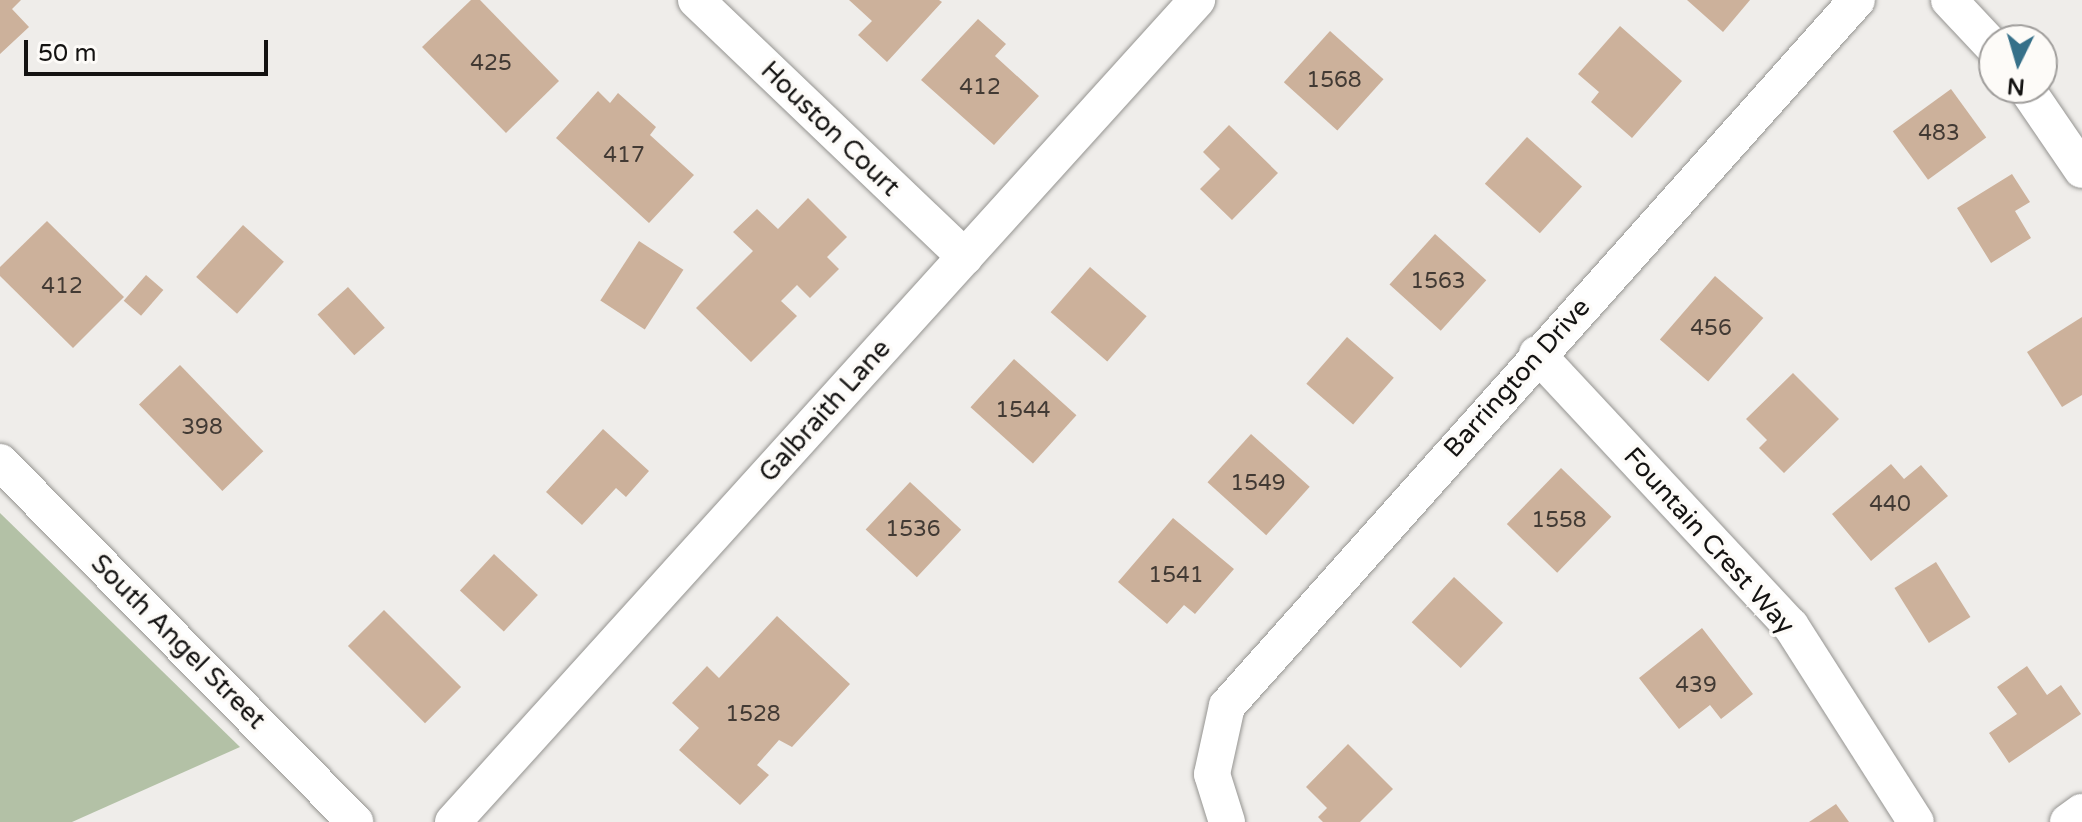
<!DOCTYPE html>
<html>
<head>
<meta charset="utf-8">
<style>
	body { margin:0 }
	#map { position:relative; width:2082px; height:822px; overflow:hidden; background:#efedea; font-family:"Varela Round",sans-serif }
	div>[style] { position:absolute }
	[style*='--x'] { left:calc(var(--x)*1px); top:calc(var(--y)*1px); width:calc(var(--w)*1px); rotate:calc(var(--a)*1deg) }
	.green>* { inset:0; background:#b3c1a6 }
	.building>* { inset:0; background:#ccb19b; transform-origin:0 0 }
	.roads { filter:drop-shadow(0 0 2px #959491) drop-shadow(0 0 2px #959491) }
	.minor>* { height:36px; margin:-18px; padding:0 18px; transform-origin:18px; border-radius:18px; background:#fff }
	span { translate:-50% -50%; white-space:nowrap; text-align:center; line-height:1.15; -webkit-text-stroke:7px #fdfbf8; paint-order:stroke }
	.number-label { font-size:22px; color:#423a34 }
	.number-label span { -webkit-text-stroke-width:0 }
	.street-label { font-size:26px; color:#141312 }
	.north { position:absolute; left:1978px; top:24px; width:80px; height:80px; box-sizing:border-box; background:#fdfbf8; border:2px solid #a09e9c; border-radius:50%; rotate:185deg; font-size:22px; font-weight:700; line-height:32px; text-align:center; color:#141312 }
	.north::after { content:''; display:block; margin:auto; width:28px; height:36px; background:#367089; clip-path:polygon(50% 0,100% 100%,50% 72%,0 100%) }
	.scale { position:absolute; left:24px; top:40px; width:244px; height:36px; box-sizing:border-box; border:4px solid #141312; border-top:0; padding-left:10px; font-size:24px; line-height:28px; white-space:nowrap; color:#141312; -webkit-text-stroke:6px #fdfbf8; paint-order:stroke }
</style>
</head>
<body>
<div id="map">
	<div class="green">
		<i style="clip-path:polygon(0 513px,240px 747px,72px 822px,0 822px)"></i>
	</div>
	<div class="building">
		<i style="clip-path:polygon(0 0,21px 0,12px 9px,29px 27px,0 54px)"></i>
		<i style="clip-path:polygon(471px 0,480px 0,559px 81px,506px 133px,422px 47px)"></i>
		<i style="clip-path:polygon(849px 0,939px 0,942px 2px,887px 62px,858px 35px,872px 21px)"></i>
		<i style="clip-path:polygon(1687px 0,1750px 0,1723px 32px)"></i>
		<i style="clip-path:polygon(978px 19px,1006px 44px,995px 56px,1039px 96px,994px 145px,921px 80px)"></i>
		<i style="clip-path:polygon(1620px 26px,1682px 81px,1632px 138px,1591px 102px,1599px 92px,1578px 74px)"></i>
		<i style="left:1330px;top:31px;width:72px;height:69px;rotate:42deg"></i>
		<i style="left:1951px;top:89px;width:60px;height:72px;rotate:54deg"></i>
		<i style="clip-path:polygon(598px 91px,610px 103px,618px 93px,656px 127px,650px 135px,694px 175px,649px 223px,556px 138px)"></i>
		<i style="clip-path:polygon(1229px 125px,1278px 173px,1232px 220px,1200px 189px,1220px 169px,1203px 152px)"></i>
		<i style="left:1527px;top:137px;width:74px;height:63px;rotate:42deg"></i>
		<i style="clip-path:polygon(2012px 174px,2030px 202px,2015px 211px,2031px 238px,1991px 263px,1957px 208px)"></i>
		<i style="clip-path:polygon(808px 198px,847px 237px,827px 257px,839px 269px,810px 298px,797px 285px,781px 301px,797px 316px,751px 362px,696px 308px,753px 251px,733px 232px,757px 209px,778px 229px)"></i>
		<i style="clip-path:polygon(47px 221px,124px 297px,73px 348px,0 276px,0 267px)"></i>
		<i style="left:243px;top:225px;width:55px;height:70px;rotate:42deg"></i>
		<i style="left:1435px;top:234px;width:69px;height:68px;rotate:42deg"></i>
		<i style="left:639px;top:241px;width:53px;height:71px;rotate:33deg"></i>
		<i style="left:1090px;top:267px;width:75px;height:60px;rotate:41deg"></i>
		<i style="left:146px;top:275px;width:23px;height:34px;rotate:41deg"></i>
		<i style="left:1715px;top:276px;width:64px;height:84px;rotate:41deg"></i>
		<i style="left:348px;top:287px;width:55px;height:41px;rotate:48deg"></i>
		<i style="clip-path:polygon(2082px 317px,2082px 395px,2062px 407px,2027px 352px)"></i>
		<i style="left:1347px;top:337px;width:62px;height:62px;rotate:41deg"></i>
		<i style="left:1014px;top:359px;width:84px;height:65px;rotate:42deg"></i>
		<i style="left:180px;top:365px;width:120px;height:57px;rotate:46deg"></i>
		<i style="clip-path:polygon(1793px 373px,1839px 419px,1784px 473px,1759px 448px,1767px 440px,1746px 419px)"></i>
		<i style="clip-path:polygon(603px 429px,649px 471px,626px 497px,616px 488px,582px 525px,546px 492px)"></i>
		<i style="left:1251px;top:434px;width:79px;height:65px;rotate:42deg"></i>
		<i style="clip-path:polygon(1891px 464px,1904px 479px,1921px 465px,1948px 496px,1871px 561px,1832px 514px)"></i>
		<i style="left:1561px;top:468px;width:70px;height:78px;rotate:44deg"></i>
		<i style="left:910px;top:482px;width:70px;height:65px;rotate:43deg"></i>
		<i style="clip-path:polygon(1173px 518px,1234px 569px,1195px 614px,1184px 605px,1167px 624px,1118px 582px)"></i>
		<i style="left:494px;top:554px;width:60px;height:50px;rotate:43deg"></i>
		<i style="left:1936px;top:562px;width:65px;height:49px;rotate:58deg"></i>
		<i style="left:1454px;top:577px;width:67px;height:62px;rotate:43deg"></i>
		<i style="left:384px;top:610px;width:109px;height:51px;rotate:45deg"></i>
		<i style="clip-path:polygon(777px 616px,850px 684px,792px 747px,779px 740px,757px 765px,769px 775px,740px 805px,679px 750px,699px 728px,672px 703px,707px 666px,719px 678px)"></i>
		<i style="clip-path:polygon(1702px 628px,1753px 694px,1721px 719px,1710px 705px,1679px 729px,1639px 678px)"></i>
		<i style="clip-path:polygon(2027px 666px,2047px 695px,2061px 685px,2081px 714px,2009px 763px,1989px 733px,2017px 714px,1997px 687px)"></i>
		<i style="clip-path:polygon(1348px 744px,1393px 789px,1360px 822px,1323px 822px,1318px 817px,1327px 808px,1306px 787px)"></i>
		<i style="clip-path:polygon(1836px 804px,1849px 822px,1809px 822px)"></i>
	</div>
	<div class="roads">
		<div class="minor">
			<i style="--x:696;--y:0;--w:372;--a:43.7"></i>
			<i style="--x:1949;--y:0;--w:66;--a:46.8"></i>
			<i style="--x:2026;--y:88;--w:99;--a:55.7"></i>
			<i style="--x:1537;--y:354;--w:372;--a:47"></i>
			<i style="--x:1791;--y:626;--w:232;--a:57.5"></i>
			<i style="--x:0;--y:462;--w:506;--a:45.4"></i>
			<i style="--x:453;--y:822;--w:1109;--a:-47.85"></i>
			<i style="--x:1227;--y:822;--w:50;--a:-107.4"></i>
			<i style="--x:1212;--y:774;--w:70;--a:-77.6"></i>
			<i style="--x:1227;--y:706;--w:946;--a:-48.26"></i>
			<i style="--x:2068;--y:822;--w:17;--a:-36"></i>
		</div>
	</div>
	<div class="number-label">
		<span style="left:491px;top:64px">425</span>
		<span style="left:1334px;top:81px">1568</span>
		<span style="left:980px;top:88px">412</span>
		<span style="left:1939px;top:134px">483</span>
		<span style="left:624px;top:156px">417</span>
		<span style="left:1438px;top:282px">1563</span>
		<span style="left:62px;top:287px">412</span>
		<span style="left:1711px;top:329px">456</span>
		<span style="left:1023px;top:411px">1544</span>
		<span style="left:202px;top:428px">398</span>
		<span style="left:1258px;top:484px">1549</span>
		<span style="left:1890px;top:505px">440</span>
		<span style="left:1559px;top:521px">1558</span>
		<span style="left:913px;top:530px">1536</span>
		<span style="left:1176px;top:576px">1541</span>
		<span style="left:1696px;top:686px">439</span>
		<span style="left:753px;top:715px">1528</span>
	</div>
	<div class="street-label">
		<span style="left:830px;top:129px;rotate:44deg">Houston Court</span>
		<span style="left:1517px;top:378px;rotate:-48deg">Barrington Drive</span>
		<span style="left:825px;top:411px;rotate:-48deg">Galbraith Lane</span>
		<span style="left:1709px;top:541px;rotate:48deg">Fountain Crest Way</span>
		<span style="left:178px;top:642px;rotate:45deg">South Angel Street</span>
	</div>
	<div class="north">N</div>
	<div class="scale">50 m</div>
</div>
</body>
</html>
